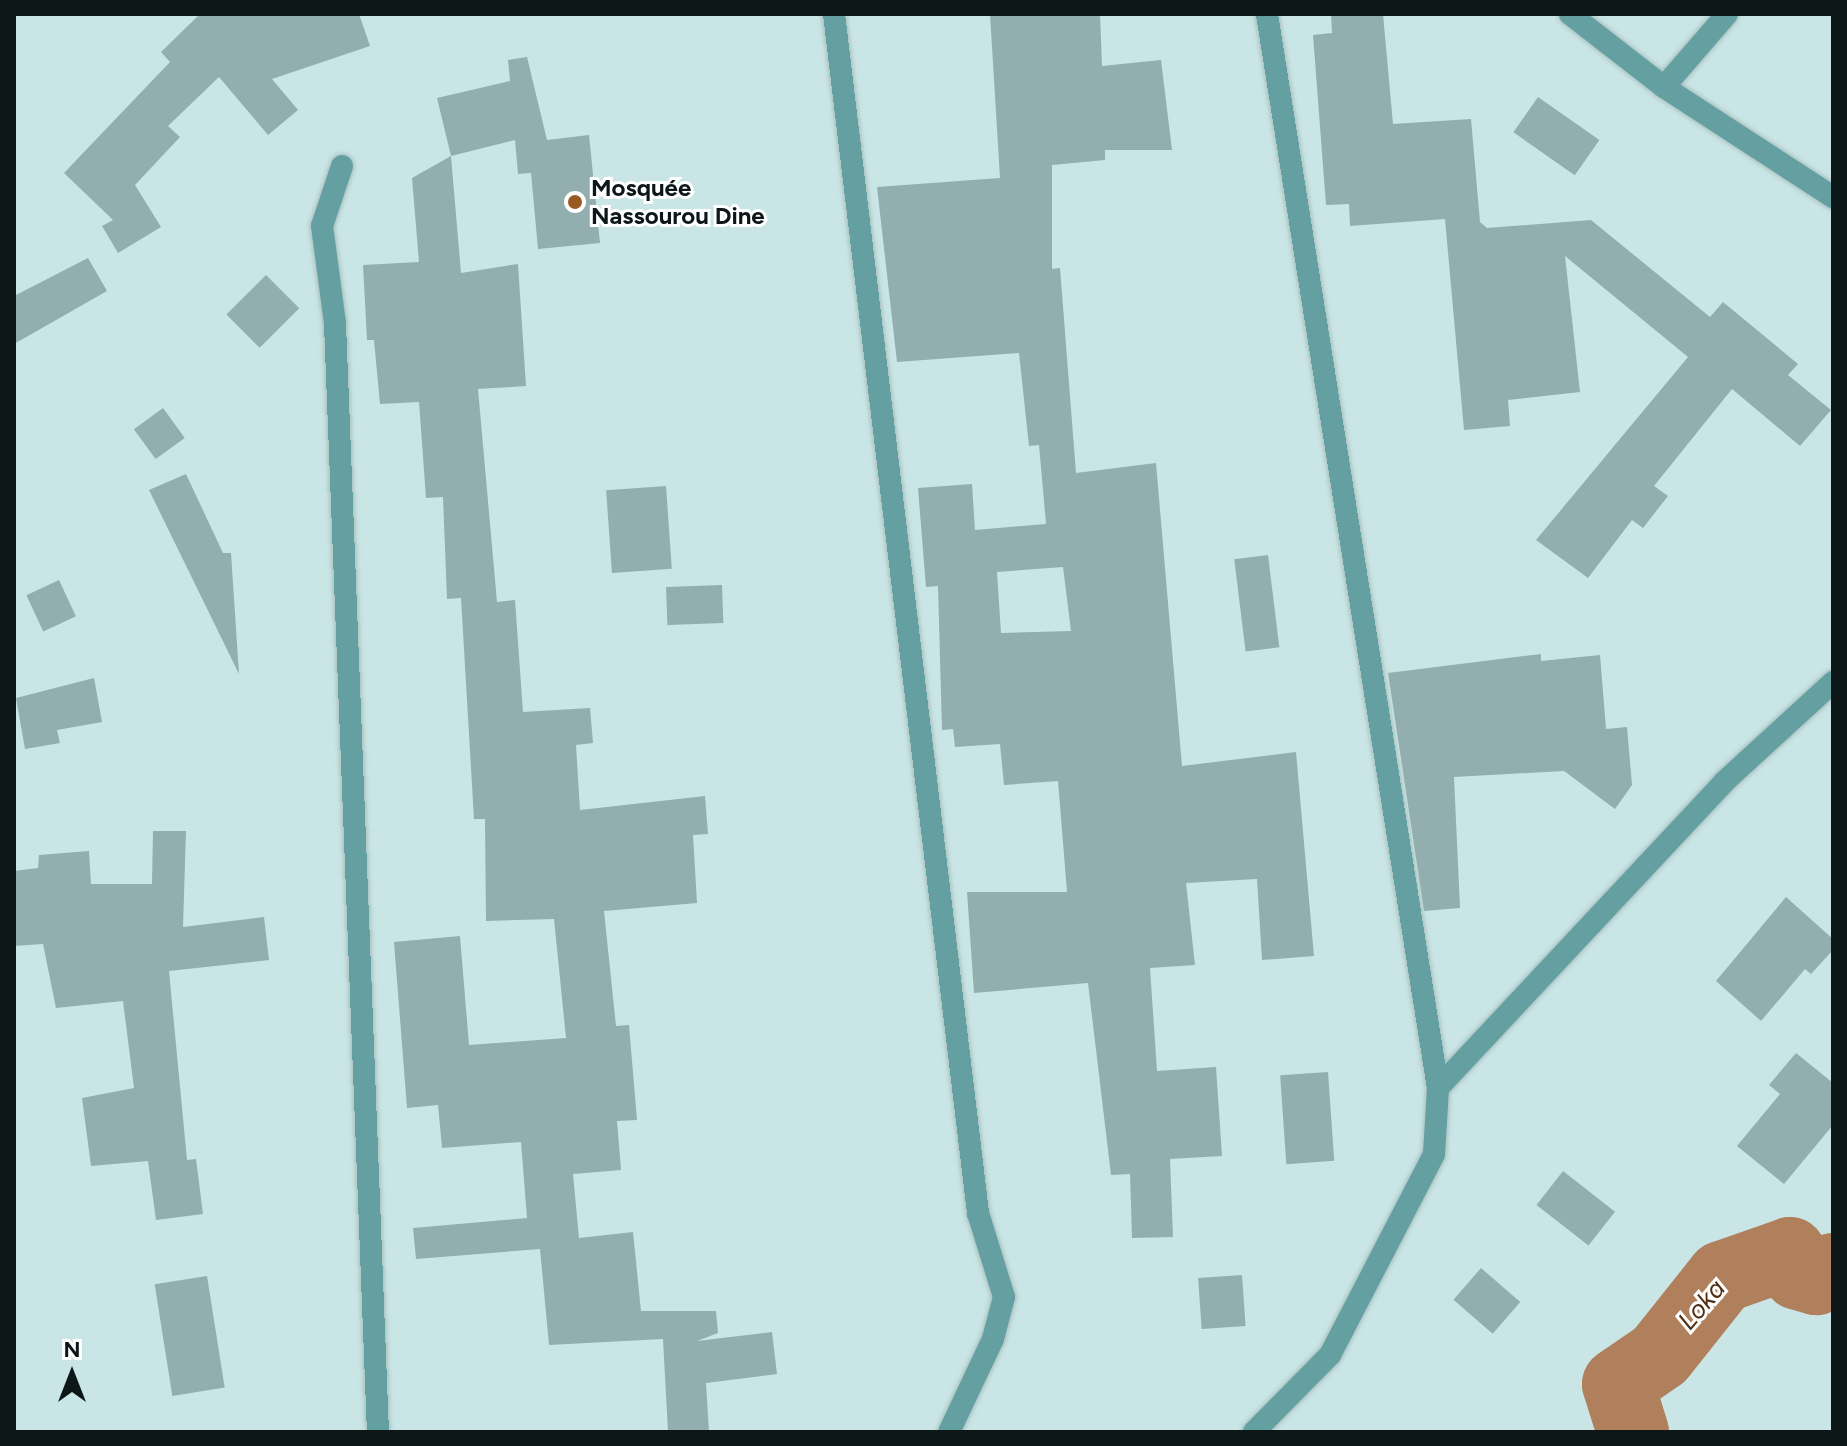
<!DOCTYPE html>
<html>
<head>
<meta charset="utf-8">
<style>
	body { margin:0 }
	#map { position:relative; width:1847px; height:1446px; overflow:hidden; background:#cae5e5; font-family:Figtree,sans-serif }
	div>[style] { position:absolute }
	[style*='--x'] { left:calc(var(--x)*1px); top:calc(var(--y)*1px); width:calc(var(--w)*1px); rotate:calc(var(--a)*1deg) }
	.river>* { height:72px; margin:-36px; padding:0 36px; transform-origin:36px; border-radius:36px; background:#b0805c }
	.building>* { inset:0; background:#93aeae; transform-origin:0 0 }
	.roads { filter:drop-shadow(0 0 2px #a8c0c0) drop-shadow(0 0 2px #a8c0c0) }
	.minor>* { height:22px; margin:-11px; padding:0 11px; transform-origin:11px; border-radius:11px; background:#64a0a1 }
	.tertiary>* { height:22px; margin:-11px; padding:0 11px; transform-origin:11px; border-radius:11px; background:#64a0a1 }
	.dots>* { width:22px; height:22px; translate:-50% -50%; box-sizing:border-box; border:4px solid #fff; border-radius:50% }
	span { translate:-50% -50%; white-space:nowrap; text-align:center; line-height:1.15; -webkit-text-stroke:6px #fff; paint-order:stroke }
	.poi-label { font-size:24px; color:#0d1717; font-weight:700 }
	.left { translate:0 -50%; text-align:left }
	.water-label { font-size:26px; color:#512f13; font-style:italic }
	.frame { position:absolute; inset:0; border:16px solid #0d1717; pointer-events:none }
	.north { position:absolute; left:32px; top:1334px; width:80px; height:80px; -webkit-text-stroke:6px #fff; paint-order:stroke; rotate:0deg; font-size:22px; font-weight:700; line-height:32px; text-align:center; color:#0d1717 }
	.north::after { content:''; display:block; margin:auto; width:28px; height:36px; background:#0d1717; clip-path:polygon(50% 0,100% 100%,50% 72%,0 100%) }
</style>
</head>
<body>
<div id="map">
	<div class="river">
		<i style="--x:1633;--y:1432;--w:50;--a:-107.4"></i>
		<i style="--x:1618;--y:1384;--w:51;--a:-34.6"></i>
		<i style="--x:1660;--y:1355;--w:100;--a:-51.5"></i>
		<i style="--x:1722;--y:1277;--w:72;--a:-19.4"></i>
		<i style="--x:1790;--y:1253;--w:22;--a:69"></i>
		<i style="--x:1798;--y:1274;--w:19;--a:16"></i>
		<i style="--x:1816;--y:1279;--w:20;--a:-30"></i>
	</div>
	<div class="building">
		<i style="clip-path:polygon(200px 14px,359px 14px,370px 46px,272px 79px,298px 110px,268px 135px,219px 77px,168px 126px,180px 137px,135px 185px,161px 227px,118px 253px,102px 226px,113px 220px,64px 173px,170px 62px,161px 52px)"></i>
		<i style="clip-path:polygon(evenodd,990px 14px,1100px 14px,1102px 66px,1161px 60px,1172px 150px,1105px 150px,1105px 160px,1052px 165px,1052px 269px,1060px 268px,1076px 473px,1156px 463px,1182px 766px,1296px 752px,1314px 956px,1262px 960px,1257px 879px,1186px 883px,1195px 965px,1150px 968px,1157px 1071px,1216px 1067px,1222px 1156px,1170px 1159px,1173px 1237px,1132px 1238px,1130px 1174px,1111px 1175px,1088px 983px,974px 993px,967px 892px,1067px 892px,1058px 781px,1004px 785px,1000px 744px,955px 747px,953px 729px,942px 730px,938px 586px,926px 587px,918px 488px,972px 484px,975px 530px,1046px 524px,1039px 445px,1029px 446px,1019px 353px,897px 362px,877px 187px,1000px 178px,990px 14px,1063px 567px,1071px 631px,1001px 633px,997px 572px,1063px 567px)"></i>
		<i style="clip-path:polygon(1331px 14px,1383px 14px,1393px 124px,1471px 119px,1480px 222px,1487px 228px,1591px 220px,1710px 317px,1723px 302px,1798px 364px,1788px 375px,1831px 410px,1800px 446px,1732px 389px,1654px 486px,1668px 496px,1643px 528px,1632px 520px,1588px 578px,1536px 540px,1688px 357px,1565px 256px,1580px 392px,1508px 400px,1510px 426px,1464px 430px,1445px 219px,1350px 226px,1349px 204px,1326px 205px,1313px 35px,1332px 33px)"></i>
		<i style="clip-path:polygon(527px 57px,547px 140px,589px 135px,600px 243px,538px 249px,531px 173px,518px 174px,515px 140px,451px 156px,437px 98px,510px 81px,508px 60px)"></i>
		<i style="left:1538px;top:97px;width:75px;height:43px;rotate:35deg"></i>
		<i style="clip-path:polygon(451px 156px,461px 273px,518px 264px,526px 386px,478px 389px,497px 602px,515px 600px,523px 712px,590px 708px,593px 743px,576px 745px,580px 810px,705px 796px,708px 834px,693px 835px,697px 903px,604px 911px,616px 1026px,629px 1025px,637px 1120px,617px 1121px,621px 1170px,573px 1174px,579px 1238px,633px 1232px,641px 1311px,716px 1311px,718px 1333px,697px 1341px,772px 1332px,777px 1374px,706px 1383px,709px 1432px,668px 1432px,663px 1339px,549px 1345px,540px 1249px,416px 1259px,413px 1228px,527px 1218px,521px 1142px,442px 1148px,438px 1105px,407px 1108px,394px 942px,460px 936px,469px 1045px,566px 1038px,554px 919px,486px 921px,485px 819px,474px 819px,461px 598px,447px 599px,443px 497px,426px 498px,419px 402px,380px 404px,374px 340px,367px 340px,363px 265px,419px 262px,412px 178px)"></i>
		<i style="clip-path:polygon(88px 258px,107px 291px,14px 344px,14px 296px)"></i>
		<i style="left:266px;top:275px;width:47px;height:56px;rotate:45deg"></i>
		<i style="left:163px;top:408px;width:37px;height:36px;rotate:54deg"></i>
		<i style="clip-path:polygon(186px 474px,223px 553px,231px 553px,239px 674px,149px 490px)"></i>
		<i style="left:666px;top:486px;width:83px;height:60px;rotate:86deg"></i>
		<i style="left:1268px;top:555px;width:93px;height:34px;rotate:83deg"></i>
		<i style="left:59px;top:580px;width:40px;height:36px;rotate:65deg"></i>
		<i style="left:722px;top:585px;width:38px;height:56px;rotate:88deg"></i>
		<i style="clip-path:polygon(1541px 654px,1541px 661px,1600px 655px,1606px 729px,1627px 727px,1632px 785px,1615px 809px,1564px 771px,1454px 777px,1460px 908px,1424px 911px,1388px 673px)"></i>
		<i style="clip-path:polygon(94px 678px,102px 722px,57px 730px,60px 743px,25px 749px,16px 698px)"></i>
		<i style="clip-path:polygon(153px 831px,186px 831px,183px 927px,264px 917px,269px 960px,169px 971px,187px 1160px,196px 1159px,203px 1214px,156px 1220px,148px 1161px,91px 1166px,82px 1098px,134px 1088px,123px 1001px,56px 1008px,43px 944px,14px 946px,14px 871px,38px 868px,39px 855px,89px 851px,91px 884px,152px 884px)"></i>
		<i style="clip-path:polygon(1786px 897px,1833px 939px,1833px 950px,1811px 974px,1805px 969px,1761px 1021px,1716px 981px)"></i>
		<i style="clip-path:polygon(1796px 1053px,1833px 1083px,1833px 1125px,1784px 1184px,1737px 1146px,1780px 1094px,1769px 1085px)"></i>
		<i style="left:1328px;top:1072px;width:89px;height:48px;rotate:86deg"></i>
		<i style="left:1563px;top:1171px;width:66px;height:43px;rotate:38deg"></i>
		<i style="left:1481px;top:1268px;width:52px;height:42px;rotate:41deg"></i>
		<i style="left:1242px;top:1275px;width:51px;height:44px;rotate:86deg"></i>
		<i style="left:207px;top:1276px;width:113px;height:53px;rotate:81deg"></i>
	</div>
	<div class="roads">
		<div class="minor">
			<i style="--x:834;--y:14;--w:1208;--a:83.15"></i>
			<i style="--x:978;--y:1213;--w:88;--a:72.8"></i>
			<i style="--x:1004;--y:1297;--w:43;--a:104.7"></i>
			<i style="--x:993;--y:1339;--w:103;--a:115.3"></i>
			<i style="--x:1664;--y:87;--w:96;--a:-49.2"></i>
			<i style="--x:342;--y:166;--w:63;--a:108.4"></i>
			<i style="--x:322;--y:226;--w:99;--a:82.4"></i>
			<i style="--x:335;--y:324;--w:1109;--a:87.78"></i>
			<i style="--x:1438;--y:1088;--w:419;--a:-46.9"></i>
			<i style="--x:1724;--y:782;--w:148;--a:-42.5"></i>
			<i style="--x:1254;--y:1432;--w:108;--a:-45.4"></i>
			<i style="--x:1330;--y:1355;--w:226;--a:-62.6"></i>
			<i style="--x:1434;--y:1154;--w:66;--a:-86.5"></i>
			<i style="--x:1438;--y:1088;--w:1088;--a:-99.05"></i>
		</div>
		<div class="tertiary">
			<i style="--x:1570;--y:14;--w:119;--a:37.8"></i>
			<i style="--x:1664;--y:87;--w:202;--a:33.1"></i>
		</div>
	</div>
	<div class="dots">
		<i style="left:575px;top:202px;background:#995922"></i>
	</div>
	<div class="poi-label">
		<span class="left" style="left:591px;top:202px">Mosquée<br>Nassourou Dine</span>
	</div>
	<div class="water-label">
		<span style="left:1702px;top:1305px;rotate:-49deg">Loka</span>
	</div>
	<div class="frame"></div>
	<div class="north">N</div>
</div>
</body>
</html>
